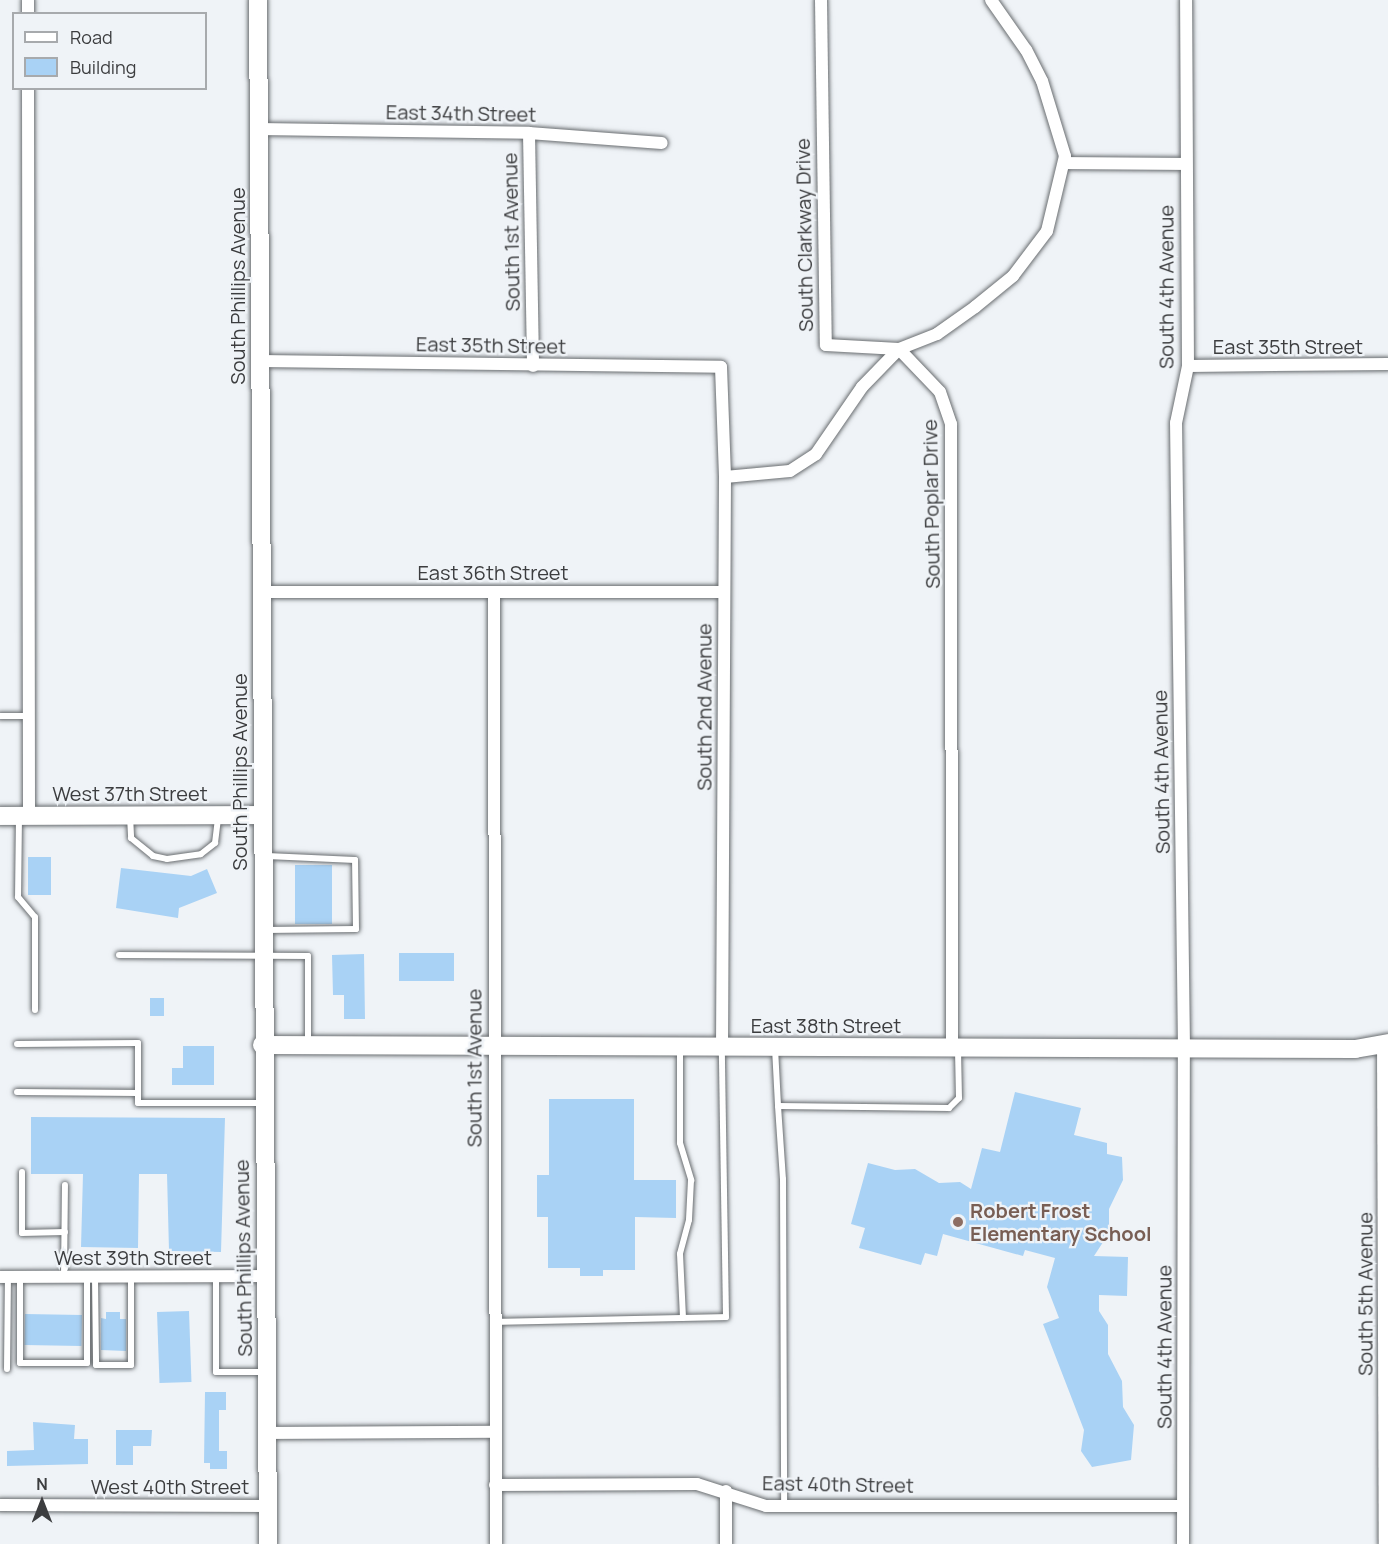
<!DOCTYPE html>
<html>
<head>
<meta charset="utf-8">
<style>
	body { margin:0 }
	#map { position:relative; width:1388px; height:1544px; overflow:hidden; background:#eff3f7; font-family:Manrope,sans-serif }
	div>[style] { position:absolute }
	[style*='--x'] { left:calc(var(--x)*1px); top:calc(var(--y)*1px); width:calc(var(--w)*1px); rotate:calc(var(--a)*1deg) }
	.building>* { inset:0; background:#a9d2f5; transform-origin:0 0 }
	.roads { filter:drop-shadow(0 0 2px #696d70) drop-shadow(0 0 2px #696d70) }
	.lane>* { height:6px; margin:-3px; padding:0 3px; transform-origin:3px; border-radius:3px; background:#fff }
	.street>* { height:12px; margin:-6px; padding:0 6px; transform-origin:6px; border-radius:6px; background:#fff }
	.secondary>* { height:18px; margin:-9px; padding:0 9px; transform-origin:9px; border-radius:9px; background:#fff }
	.dots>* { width:16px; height:16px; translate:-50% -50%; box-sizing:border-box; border:3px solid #eff3f7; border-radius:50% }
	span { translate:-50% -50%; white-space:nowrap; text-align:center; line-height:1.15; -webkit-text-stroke:4.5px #eff3f7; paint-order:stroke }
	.street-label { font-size:20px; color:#3c3d3f }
	.education-label { font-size:20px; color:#785e54; font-weight:700 }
	.left { translate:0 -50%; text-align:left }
	.legend { position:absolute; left:12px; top:12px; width:195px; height:78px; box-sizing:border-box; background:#eff3f7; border:2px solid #a7aaad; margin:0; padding:8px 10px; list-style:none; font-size:18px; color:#3c3d3f }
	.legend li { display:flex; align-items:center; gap:12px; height:30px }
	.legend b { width:30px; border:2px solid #a7aaad }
	.north { position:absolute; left:12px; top:1472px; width:60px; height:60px; -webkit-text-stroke:4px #eff3f7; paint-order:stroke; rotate:0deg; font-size:16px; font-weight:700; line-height:24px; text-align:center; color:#3c3d3f }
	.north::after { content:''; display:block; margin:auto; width:21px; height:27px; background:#3c3d3f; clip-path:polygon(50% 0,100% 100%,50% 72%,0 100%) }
</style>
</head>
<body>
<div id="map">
	<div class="building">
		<i style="left:28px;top:857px;width:23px;height:38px"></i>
		<i style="left:332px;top:865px;width:59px;height:37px;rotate:90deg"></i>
		<i style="clip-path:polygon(121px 868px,191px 876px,207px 869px,217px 893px,179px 908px,178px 918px,116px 908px)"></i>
		<i style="left:399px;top:953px;width:55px;height:28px"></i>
		<i style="clip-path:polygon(364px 954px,365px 1019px,344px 1019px,344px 995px,333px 995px,332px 955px)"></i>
		<i style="left:150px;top:998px;width:14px;height:18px"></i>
		<i style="clip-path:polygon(183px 1046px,214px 1046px,214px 1085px,172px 1085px,172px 1068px,183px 1068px)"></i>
		<i style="clip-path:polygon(1015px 1092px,1081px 1108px,1074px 1135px,1107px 1143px,1107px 1154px,1122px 1157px,1123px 1180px,1109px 1209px,1109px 1233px,1094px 1256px,1128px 1257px,1127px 1296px,1099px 1295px,1099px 1311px,1108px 1325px,1108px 1354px,1122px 1381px,1123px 1407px,1134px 1425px,1131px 1460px,1092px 1467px,1081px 1451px,1084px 1430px,1043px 1324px,1059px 1318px,1047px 1287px,1055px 1258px,1025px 1250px,1023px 1256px,943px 1234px,937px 1256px,925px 1253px,921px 1265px,859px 1248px,865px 1228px,851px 1224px,868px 1163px,895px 1170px,915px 1169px,939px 1183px,960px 1182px,971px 1189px,982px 1148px,1000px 1152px)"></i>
		<i style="clip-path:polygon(549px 1099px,634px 1099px,634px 1180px,676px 1180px,676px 1218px,635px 1217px,635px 1270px,603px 1270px,603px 1276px,580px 1276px,580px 1268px,548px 1268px,548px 1217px,537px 1217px,537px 1175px,549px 1175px)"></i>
		<i style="clip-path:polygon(31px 1117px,225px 1118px,221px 1252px,169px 1251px,167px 1174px,139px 1174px,138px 1248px,81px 1247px,83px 1174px,31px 1174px)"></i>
		<i style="left:189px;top:1311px;width:71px;height:32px;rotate:88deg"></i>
		<i style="clip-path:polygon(106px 1312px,120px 1312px,120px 1319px,126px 1319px,126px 1351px,101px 1350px,101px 1318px,106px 1319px)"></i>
		<i style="left:25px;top:1314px;width:57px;height:31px;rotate:1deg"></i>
		<i style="clip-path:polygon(205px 1392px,226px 1392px,226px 1410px,219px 1410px,219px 1451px,227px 1451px,227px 1469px,210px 1469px,210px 1463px,204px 1463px)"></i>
		<i style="clip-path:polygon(33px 1422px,75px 1425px,74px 1439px,88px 1439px,88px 1464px,7px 1466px,7px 1451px,34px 1450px)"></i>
		<i style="clip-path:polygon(116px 1430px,152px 1430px,151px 1446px,133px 1446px,133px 1465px,116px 1465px)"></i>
	</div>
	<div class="roads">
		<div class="lane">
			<i style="--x:0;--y:716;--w:29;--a:0"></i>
			<i style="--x:130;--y:816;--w:22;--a:87"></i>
			<i style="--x:131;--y:838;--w:28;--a:39"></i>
			<i style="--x:153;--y:856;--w:14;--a:12"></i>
			<i style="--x:167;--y:859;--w:34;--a:-8"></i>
			<i style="--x:201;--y:854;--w:18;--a:-38"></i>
			<i style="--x:215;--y:843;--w:25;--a:-83"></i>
			<i style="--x:19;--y:817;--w:80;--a:90.7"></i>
			<i style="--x:18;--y:897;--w:26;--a:50"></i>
			<i style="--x:35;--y:917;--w:93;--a:90"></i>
			<i style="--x:265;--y:930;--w:91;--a:-0.6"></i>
			<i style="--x:356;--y:929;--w:69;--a:-90.8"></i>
			<i style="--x:355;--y:860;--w:88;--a:-177.4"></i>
			<i style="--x:119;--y:955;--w:189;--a:0.3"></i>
			<i style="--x:308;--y:956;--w:86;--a:90"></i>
			<i style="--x:17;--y:1044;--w:121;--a:-0.5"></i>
			<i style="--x:138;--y:1043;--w:60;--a:90"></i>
			<i style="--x:138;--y:1103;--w:125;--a:0"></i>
			<i style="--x:775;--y:1048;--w:58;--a:87"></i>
			<i style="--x:778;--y:1106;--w:171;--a:0.7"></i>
			<i style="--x:949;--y:1108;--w:14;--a:-45"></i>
			<i style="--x:959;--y:1098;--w:48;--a:-91.2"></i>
			<i style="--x:680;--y:1049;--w:94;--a:90"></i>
			<i style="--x:680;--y:1143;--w:39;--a:73"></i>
			<i style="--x:691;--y:1180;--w:40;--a:92.9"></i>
			<i style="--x:689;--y:1220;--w:35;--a:105"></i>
			<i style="--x:680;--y:1254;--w:64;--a:87.3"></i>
			<i style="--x:17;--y:1092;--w:121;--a:0.5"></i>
			<i style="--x:778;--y:1106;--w:73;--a:86.1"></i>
			<i style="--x:783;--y:1179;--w:327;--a:89.8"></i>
			<i style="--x:22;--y:1172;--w:61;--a:90"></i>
			<i style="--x:22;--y:1233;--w:43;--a:-1.3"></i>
			<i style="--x:20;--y:1277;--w:86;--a:90"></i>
			<i style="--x:20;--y:1363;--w:67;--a:0"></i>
			<i style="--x:87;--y:1363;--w:86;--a:-90"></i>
			<i style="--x:64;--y:1277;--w:92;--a:-89.4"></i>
			<i style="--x:95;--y:1277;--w:88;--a:89.3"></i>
			<i style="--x:96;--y:1365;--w:35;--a:0"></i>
			<i style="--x:131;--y:1365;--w:88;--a:-90"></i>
			<i style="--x:216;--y:1277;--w:95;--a:90"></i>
			<i style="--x:216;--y:1372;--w:48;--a:0"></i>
			<i style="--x:494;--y:1322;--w:232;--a:-1.2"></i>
			<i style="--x:726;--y:1317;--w:268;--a:-90.9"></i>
			<i style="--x:7;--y:1369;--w:92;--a:-89.4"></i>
		</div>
		<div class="street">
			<i style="--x:28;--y:0;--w:14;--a:90"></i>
			<i style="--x:821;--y:0;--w:345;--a:89.2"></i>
			<i style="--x:826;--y:345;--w:73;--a:3.1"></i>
			<i style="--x:28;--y:88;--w:728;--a:89.92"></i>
			<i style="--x:258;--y:129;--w:271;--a:0.8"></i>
			<i style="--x:529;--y:133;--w:133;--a:4.3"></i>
			<i style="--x:529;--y:133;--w:233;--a:89"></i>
			<i style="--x:1065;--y:163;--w:120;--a:0.5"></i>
			<i style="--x:899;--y:349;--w:59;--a:46.4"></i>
			<i style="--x:940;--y:392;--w:34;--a:71"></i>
			<i style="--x:951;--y:424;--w:624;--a:89.91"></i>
			<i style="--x:260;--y:361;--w:461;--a:0.7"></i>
			<i style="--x:721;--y:367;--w:110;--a:87.9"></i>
			<i style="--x:725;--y:477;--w:570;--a:90.3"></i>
			<i style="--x:1188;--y:366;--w:200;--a:-0.6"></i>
			<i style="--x:725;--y:477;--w:65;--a:-5.3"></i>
			<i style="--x:790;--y:471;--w:31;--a:-33"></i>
			<i style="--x:816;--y:454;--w:81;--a:-55.5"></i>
			<i style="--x:862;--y:387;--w:53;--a:-45.8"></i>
			<i style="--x:899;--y:349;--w:41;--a:-21.5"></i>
			<i style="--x:937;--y:334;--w:47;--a:-35.4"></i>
			<i style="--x:975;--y:307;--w:49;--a:-39.2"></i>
			<i style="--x:1013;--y:276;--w:56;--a:-52.9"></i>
			<i style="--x:1047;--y:231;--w:77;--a:-76.5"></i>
			<i style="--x:1065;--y:156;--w:78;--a:-107"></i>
			<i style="--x:1042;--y:81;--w:35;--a:-117"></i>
			<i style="--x:1026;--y:50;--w:61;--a:-125"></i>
			<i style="--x:262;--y:592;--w:461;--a:0"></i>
			<i style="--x:494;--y:592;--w:952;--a:89.88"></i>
			<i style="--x:1383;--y:1045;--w:499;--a:89.8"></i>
			<i style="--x:0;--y:1277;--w:266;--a:-0.2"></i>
			<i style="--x:267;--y:1433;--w:228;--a:-0.3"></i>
			<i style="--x:495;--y:1485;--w:202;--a:-0.3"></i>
			<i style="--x:697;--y:1484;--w:72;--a:17.7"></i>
			<i style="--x:766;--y:1506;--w:417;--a:0"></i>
			<i style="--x:0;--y:1505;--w:268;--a:0.2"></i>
			<i style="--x:726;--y:1544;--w:53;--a:-90"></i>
			<i style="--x:1183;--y:1544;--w:496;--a:-89.9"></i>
			<i style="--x:1184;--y:1048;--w:625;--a:-90.73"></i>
			<i style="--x:1176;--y:423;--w:58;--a:-78.1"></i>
			<i style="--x:1188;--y:366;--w:366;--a:-90.3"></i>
		</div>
		<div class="secondary">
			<i style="--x:258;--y:0;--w:1544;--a:89.63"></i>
			<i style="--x:0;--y:816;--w:261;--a:-0.2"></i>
			<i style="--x:262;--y:1045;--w:1093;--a:0.21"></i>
			<i style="--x:1355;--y:1049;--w:34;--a:-10"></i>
		</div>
	</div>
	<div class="dots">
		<i style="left:958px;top:1222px;background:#8d6e63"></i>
	</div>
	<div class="street-label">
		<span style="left:461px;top:113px;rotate:1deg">East 34th Street</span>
		<span style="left:511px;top:232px;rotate:-91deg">South 1st Avenue</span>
		<span style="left:804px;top:235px;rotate:-91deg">South Clarkway Drive</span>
		<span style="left:237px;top:286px;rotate:-90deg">South Phillips Avenue</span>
		<span style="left:1166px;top:287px;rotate:-90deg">South 4th Avenue</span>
		<span style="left:491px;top:345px;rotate:1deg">East 35th Street</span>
		<span style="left:1288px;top:346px">East 35th Street</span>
		<span style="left:931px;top:504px;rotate:-91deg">South Poplar Drive</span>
		<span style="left:493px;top:572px">East 36th Street</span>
		<span style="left:704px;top:707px;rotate:-90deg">South 2nd Avenue</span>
		<span style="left:239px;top:772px;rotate:-90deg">South Phillips Avenue</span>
		<span style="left:1161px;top:772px;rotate:-91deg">South 4th Avenue</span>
		<span style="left:130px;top:793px">West 37th Street</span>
		<span style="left:826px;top:1025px">East 38th Street</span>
		<span style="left:474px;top:1068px;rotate:-90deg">South 1st Avenue</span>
		<span style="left:133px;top:1257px">West 39th Street</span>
		<span style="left:243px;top:1258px;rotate:-91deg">South Phillips Avenue</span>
		<span style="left:1365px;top:1294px;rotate:-90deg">South 5th Avenue</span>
		<span style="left:1164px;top:1347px;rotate:-90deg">South 4th Avenue</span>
		<span style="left:838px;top:1484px;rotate:1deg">East 40th Street</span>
		<span style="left:170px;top:1486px">West 40th Street</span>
	</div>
	<div class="education-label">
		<span class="left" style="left:970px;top:1222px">Robert Frost<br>Elementary School</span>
	</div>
	<ul class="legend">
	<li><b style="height:8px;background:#fff"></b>Road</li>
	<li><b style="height:16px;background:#a9d2f5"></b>Building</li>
	</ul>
	<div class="north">N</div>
</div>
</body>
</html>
